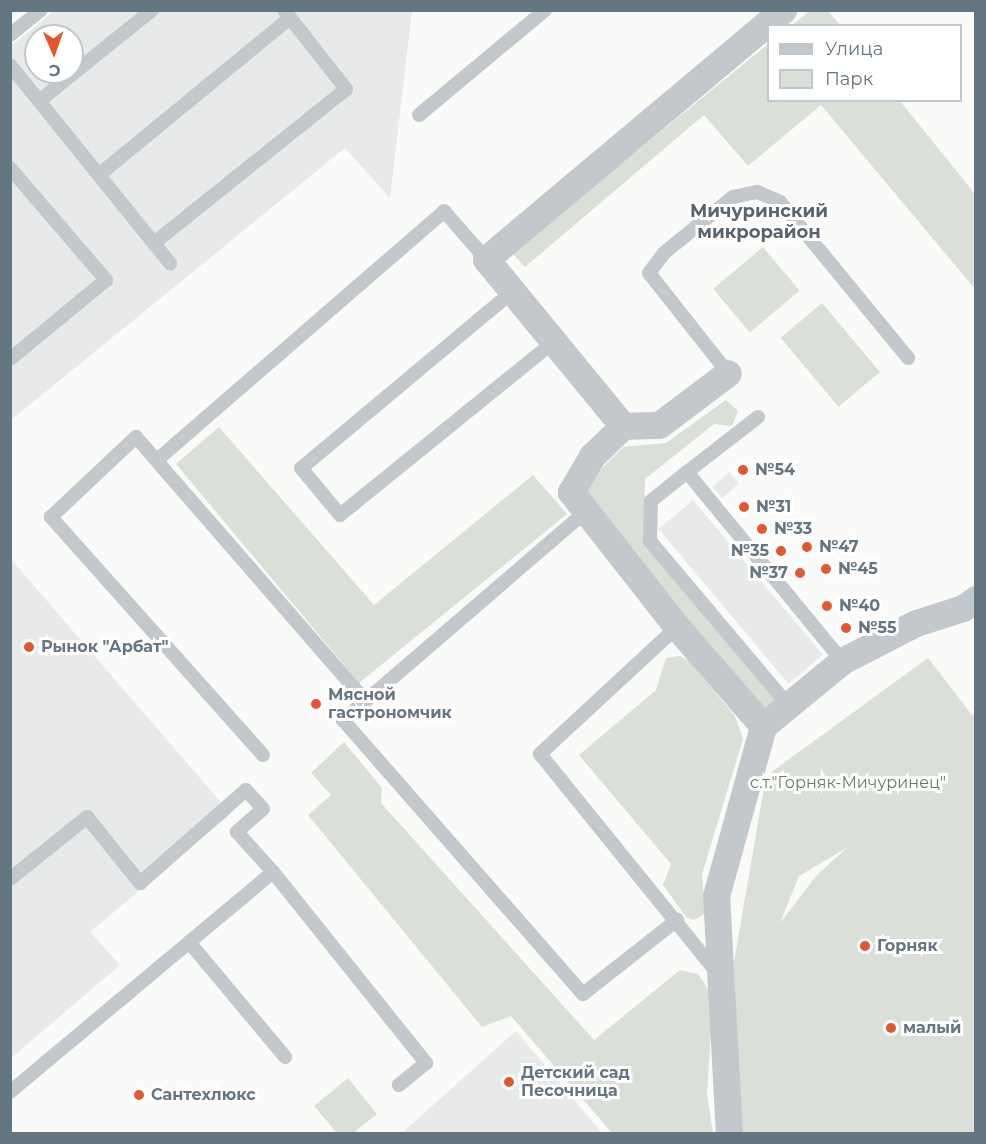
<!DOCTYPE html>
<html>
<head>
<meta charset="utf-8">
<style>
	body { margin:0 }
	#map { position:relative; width:986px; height:1144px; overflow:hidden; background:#fafaf8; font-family:Montserrat,sans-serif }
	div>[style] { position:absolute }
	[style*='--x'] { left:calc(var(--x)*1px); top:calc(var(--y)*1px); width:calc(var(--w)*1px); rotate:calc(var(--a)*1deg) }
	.built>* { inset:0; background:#e8e9e9; transform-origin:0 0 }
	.green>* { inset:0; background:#dadfd7; transform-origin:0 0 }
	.lane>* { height:14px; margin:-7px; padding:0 7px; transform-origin:7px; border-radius:7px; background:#c3c8cc }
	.street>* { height:27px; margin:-13.5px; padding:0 13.5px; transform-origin:13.5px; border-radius:13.5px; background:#c3c8cc }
	.dots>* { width:16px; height:16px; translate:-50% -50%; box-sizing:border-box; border:3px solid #fff; border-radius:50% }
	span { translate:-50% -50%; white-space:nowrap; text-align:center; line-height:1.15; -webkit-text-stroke:6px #fff; paint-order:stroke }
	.poi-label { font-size:16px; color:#657683; font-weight:700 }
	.left { translate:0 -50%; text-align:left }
	.right { translate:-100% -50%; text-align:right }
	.park-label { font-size:16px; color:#687a64 }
	.neighbourhood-label { font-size:18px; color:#57646e; font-weight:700 }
	.frame { position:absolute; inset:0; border:12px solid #657683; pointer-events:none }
	.legend { position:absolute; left:767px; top:24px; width:195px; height:78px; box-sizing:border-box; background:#fff; border:2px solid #c1c8cd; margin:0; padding:8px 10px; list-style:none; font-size:18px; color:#657683 }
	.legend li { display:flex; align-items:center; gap:12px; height:30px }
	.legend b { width:30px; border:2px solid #c1c8cd }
	.north { position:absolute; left:24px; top:24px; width:60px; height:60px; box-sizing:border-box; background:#fff; border:2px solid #c1c8cd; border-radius:50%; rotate:178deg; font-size:16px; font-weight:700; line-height:24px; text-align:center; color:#657683 }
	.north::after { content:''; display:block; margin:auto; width:21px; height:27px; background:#e4572e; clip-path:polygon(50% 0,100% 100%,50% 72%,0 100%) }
</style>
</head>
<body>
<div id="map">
	<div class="built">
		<i style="clip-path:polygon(evenodd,54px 11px,412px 11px,390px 198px,345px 148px,11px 420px,11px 46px,54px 11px,36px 36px,72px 36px,72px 72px,36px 72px,36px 36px)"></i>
		<i style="left:729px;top:472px;width:15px;height:22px;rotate:48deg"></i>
		<i style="left:693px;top:500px;width:202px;height:45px;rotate:50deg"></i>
		<i style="clip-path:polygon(10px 558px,231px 814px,90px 932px,120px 965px,11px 1058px)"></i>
		<i style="clip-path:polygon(516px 1031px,602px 1133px,402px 1133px)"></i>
	</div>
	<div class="green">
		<i style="clip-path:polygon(810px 11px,828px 11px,840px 25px,792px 25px)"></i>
		<i style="clip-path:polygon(768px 44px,768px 100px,900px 101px,975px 194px,975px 289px,821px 105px,748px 166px,704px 115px,525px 267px,512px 253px)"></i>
		<i style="left:763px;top:247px;width:57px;height:65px;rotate:50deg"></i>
		<i style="left:822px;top:303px;width:90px;height:54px;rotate:50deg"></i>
		<i style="clip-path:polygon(726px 400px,738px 411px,732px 426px,714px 424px,645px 479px,644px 542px,775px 700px,763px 712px,590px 503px,587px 493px,589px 481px,623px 447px,666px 443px)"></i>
		<i style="clip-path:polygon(219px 427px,374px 605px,533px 475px,567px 514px,359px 683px,176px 464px)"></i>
		<i style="clip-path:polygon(680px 656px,689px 661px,735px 716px,743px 739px,702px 874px,705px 914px,694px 920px,687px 918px,663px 885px,671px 864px,579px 755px,656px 690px,666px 658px)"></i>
		<i style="clip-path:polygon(evenodd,928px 658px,972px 715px,975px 714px,975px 1133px,740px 1133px,734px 962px,766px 776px,928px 658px,848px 847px,817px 875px,780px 923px,799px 876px,848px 847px)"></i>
		<i style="clip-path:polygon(344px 742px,382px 788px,381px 803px,594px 1040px,680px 970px,698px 974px,713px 997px,707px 1094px,713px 1133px,612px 1133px,511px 1016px,482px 1027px,308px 815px,331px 795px,311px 773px)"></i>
		<i style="clip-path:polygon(348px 1078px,377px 1114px,353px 1133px,337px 1133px,314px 1106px)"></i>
	</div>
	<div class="lane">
		<i style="--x:10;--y:35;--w:40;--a:-39"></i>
		<i style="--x:10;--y:65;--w:255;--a:51.1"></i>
		<i style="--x:39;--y:101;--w:145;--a:-38.8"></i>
		<i style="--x:419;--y:115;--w:164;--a:-39.8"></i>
		<i style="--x:10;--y:168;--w:148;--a:49.4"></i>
		<i style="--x:106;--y:280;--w:124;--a:140.5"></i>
		<i style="--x:100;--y:174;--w:246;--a:-39.4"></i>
		<i style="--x:154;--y:243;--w:246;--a:-38.7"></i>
		<i style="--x:346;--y:89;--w:100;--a:-128.1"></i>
		<i style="--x:513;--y:291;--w:276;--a:140.1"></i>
		<i style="--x:301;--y:468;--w:61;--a:50.3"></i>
		<i style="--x:340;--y:515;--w:277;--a:-39"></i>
		<i style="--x:728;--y:373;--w:127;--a:-128.3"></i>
		<i style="--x:649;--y:273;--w:25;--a:-53"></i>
		<i style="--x:664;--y:253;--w:89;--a:-39.1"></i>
		<i style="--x:733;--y:197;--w:25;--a:-12"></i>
		<i style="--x:757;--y:192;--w:25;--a:23"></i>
		<i style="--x:780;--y:202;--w:202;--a:50.6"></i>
		<i style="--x:758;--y:417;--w:90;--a:142.2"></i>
		<i style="--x:687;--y:472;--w:244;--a:50.6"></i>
		<i style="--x:157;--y:460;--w:380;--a:-40.9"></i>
		<i style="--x:444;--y:211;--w:64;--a:48.8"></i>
		<i style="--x:687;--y:472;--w:46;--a:141.1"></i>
		<i style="--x:651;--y:501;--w:40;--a:91.4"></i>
		<i style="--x:650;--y:541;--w:214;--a:49.9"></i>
		<i style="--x:584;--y:513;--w:318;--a:139.3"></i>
		<i style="--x:343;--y:720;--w:364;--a:48.8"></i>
		<i style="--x:583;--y:994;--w:120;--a:-38.2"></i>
		<i style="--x:677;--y:627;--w:187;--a:137.2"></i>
		<i style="--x:540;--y:754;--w:279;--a:51"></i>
		<i style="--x:263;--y:755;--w:319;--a:-131.7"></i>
		<i style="--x:51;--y:517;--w:117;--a:-43.3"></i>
		<i style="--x:136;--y:437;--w:349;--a:49"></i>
		<i style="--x:10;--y:879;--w:99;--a:-38.8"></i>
		<i style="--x:87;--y:817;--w:85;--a:51.2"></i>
		<i style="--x:140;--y:883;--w:141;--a:-41.3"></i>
		<i style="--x:246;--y:790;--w:25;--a:48"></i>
		<i style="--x:263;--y:809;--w:35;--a:139"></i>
		<i style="--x:237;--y:832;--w:54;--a:48"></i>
		<i style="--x:189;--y:942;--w:150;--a:50.1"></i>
		<i style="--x:10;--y:1092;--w:343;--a:-39.9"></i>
		<i style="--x:273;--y:872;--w:245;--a:51.3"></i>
		<i style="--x:426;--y:1063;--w:35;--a:141"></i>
	</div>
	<div class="street">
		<i style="--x:623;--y:426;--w:36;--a:-2"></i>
		<i style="--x:659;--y:425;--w:86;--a:-37"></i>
		<i style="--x:763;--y:726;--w:131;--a:-131"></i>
		<i style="--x:677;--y:627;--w:172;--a:-128.1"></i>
		<i style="--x:571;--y:492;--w:42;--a:-59.7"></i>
		<i style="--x:592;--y:456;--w:43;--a:-44.1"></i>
		<i style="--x:623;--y:426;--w:216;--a:-129.4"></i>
		<i style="--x:486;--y:259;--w:388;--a:-40"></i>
		<i style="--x:729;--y:1134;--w:238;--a:-93.1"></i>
		<i style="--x:716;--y:896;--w:176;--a:-74.5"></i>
		<i style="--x:763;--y:726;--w:102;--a:-39.4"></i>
		<i style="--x:842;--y:661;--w:83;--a:-27.2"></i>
		<i style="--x:916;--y:623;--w:49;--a:-17.7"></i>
		<i style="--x:963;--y:608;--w:16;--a:-35"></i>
	</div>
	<div class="dots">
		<i style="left:743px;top:470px;background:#e4572e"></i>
		<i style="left:744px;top:507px;background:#e4572e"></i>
		<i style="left:762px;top:529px;background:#e4572e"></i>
		<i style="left:807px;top:547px;background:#e4572e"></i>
		<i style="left:781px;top:551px;background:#e4572e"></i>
		<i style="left:826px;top:569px;background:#e4572e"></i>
		<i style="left:800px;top:573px;background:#e4572e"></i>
		<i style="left:827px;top:606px;background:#e4572e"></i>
		<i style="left:846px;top:628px;background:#e4572e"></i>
		<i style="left:29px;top:647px;background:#e4572e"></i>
		<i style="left:316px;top:704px;background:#e4572e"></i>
		<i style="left:865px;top:946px;background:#e4572e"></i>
		<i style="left:891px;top:1028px;background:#e4572e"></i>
		<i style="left:509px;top:1082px;background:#e4572e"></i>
		<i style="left:139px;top:1095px;background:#e4572e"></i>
	</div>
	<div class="poi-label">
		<span class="left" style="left:755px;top:470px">№54</span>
		<span class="left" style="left:756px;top:507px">№31</span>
		<span class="left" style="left:774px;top:529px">№33</span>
		<span class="left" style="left:819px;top:547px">№47</span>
		<span class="right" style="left:769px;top:551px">№35</span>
		<span class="left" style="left:838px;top:569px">№45</span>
		<span class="right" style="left:788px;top:573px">№37</span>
		<span class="left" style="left:839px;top:606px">№40</span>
		<span class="left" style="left:858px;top:628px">№55</span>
		<span class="left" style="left:41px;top:647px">Рынок "Арбат"</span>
		<span class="left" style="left:328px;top:704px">Мясной<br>гастрономчик</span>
		<span class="left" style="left:877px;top:946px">Горняк</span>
		<span class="left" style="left:903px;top:1028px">малый</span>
		<span class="left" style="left:521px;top:1082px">Детский сад<br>Песочница</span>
		<span class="left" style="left:151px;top:1095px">Сантехлюкс</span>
	</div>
	<div class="park-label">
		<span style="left:848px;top:783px">с.т."Горняк-Мичуринец"</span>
	</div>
	<div class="neighbourhood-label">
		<span style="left:759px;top:222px">Мичуринский<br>микрорайон</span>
	</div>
	<div class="frame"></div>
	<ul class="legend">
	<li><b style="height:8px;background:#c3c8cc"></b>Улица</li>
	<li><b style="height:16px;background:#dadfd7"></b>Парк</li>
	</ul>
	<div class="north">С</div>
</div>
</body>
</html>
